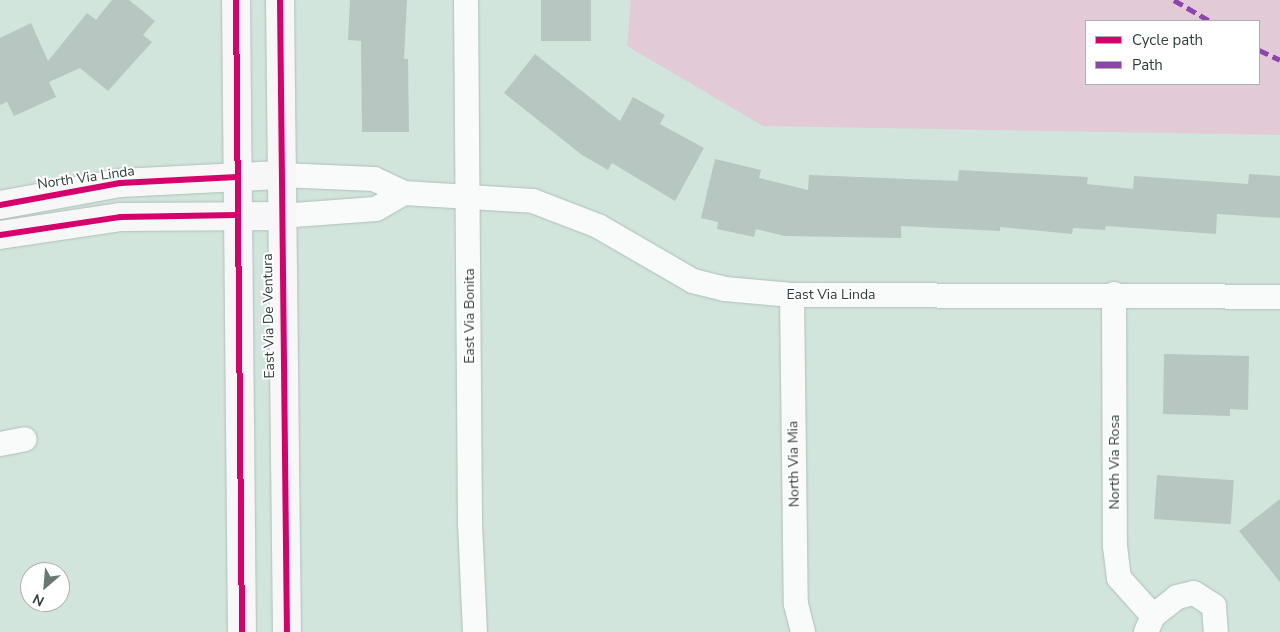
<!DOCTYPE html>
<html>
<head>
<meta charset="utf-8">
<style>
	body { margin:0 }
	#map { position:relative; width:1280px; height:632px; overflow:hidden; background:#d1e5dd; font-family:"Nunito Sans",sans-serif }
	div>[style] { position:absolute }
	[style*='--x'] { left:calc(var(--x)*1px); top:calc(var(--y)*1px); width:calc(var(--w)*1px); rotate:calc(var(--a)*1deg) }
	.green>* { inset:0; background:#e2cbd6 }
	.building>* { inset:0; background:#b7c6c0; transform-origin:0 0 }
	.roads { filter:drop-shadow(0 0 1px #afbfb9) drop-shadow(0 0 1px #afbfb9) }
	.street>* { height:24px; margin:-12px; padding:0 12px; transform-origin:12px; border-radius:12px; background:#f8fbfa }
	.secondary>* { height:28px; margin:-14px; padding:0 14px; transform-origin:14px; border-radius:14px; background:#f6f7f6 }
	.quiet>* { height:5px; margin-top:-2.5px; transform-origin:0; background:repeating-linear-gradient(90deg,#8e44ad 0 10px,transparent 0 15px) }
	.cycleway>* { height:6px; margin:-3px; padding:0 3px; transform-origin:3px; border-radius:3px; background:#d6006c }
	span { translate:-50% -50%; white-space:nowrap; text-align:center; line-height:1.15; -webkit-text-stroke:4px #fff; paint-order:stroke }
	.street-label { font-size:14px; color:#2f3d38 }
	.legend { position:absolute; left:1085px; top:20px; width:175px; height:65px; box-sizing:border-box; background:#fff; border:1px solid #acb1af; margin:0; padding:6px 9px; list-style:none; font-size:15px; color:#2f3d38 }
	.legend li { display:flex; align-items:center; gap:10px; height:25px }
	.legend b { width:25px; border:1px solid #acb1af }
	.north { position:absolute; left:20px; top:562px; width:50px; height:50px; box-sizing:border-box; background:#fff; border:1px solid #acb1af; border-radius:50%; rotate:207deg; font-size:14px; font-weight:700; line-height:20px; text-align:center; color:#2f3d38 }
	.north::after { content:''; display:block; margin:auto; width:18px; height:22px; background:#687872; clip-path:polygon(50% 0,100% 100%,50% 72%,0 100%) }
</style>
</head>
<body>
<div id="map">
	<div class="green">
		<i style="clip-path:polygon(evenodd,631px 0,1280px 0,1280px 135px,763px 126px,627px 46px,631px 0,1086px 21px,1259px 21px,1259px 84px,1086px 84px,1086px 21px)"></i>
	</div>
	<div class="building">
		<i style="clip-path:polygon(112px 0,129px 0,155px 21px,143px 35px,152px 42px,108px 91px,80px 68px,49px 82px,56px 97px,14px 116px,7px 102px,0 105px,0 38px,31px 23px,48px 61px,87px 13px,96px 20px)"></i>
		<i style="clip-path:polygon(350px 0,407px 0,404px 59px,408px 59px,409px 132px,362px 132px,361px 41px,348px 40px)"></i>
		<i style="left:541px;top:0;width:50px;height:41px"></i>
		<i style="clip-path:polygon(535px 54px,620px 121px,633px 97px,665px 115px,660px 124px,704px 148px,675px 201px,612px 163px,608px 170px,582px 155px,504px 93px)"></i>
		<i style="clip-path:polygon(715px 159px,761px 170px,759px 178px,808px 190px,809px 175px,958px 181px,959px 170px,1088px 177px,1087px 184px,1133px 189px,1134px 176px,1248px 184px,1249px 174px,1280px 176px,1280px 218px,1217px 214px,1216px 234px,1106px 226px,1105px 230px,1073px 228px,1072px 234px,1000px 227px,1000px 231px,901px 226px,901px 238px,785px 236px,756px 229px,754px 237px,717px 229px,718px 222px,701px 218px)"></i>
		<i style="clip-path:polygon(1164px 354px,1249px 356px,1248px 410px,1230px 409px,1230px 416px,1163px 414px)"></i>
		<i style="left:1157px;top:475px;width:77px;height:44px;rotate:4deg"></i>
		<i style="clip-path:polygon(1280px 499px,1280px 582px,1239px 531px)"></i>
	</div>
	<div class="roads">
		<div class="street">
			<i style="--x:466;--y:0;--w:523;--a:89.56"></i>
			<i style="--x:470;--y:523;--w:109;--a:87.4"></i>
			<i style="--x:280;--y:175;--w:94;--a:2.4"></i>
			<i style="--x:374;--y:179;--w:33;--a:25"></i>
			<i style="--x:404;--y:193;--w:129;--a:3.5"></i>
			<i style="--x:533;--y:201;--w:70;--a:21"></i>
			<i style="--x:598;--y:226;--w:110;--a:30.1"></i>
			<i style="--x:693;--y:281;--w:33;--a:14"></i>
			<i style="--x:725;--y:289;--w:67;--a:5.1"></i>
			<i style="--x:792;--y:295;--w:488;--a:0.2"></i>
			<i style="--x:280;--y:216;--w:96;--a:-4.2"></i>
			<i style="--x:376;--y:209;--w:32;--a:-30"></i>
			<i style="--x:1114;--y:294;--w:252;--a:89.8"></i>
			<i style="--x:1115;--y:546;--w:32;--a:83"></i>
			<i style="--x:1119;--y:578;--w:51;--a:48.2"></i>
			<i style="--x:792;--y:295;--w:309;--a:89.3"></i>
			<i style="--x:796;--y:604;--w:29;--a:76"></i>
			<i style="--x:0;--y:444;--w:25;--a:-11"></i>
			<i style="--x:1146;--y:632;--w:17;--a:-66"></i>
			<i style="--x:1153;--y:616;--w:31;--a:-38"></i>
			<i style="--x:1177;--y:597;--w:17;--a:-13"></i>
			<i style="--x:1194;--y:593;--w:24;--a:33"></i>
			<i style="--x:1214;--y:606;--w:26;--a:86"></i>
		</div>
		<div class="secondary">
			<i style="--x:236;--y:0;--w:632;--a:89.46"></i>
			<i style="--x:280;--y:0;--w:632;--a:89.37"></i>
			<i style="--x:0;--y:205;--w:122;--a:-10.4"></i>
			<i style="--x:120;--y:183;--w:160;--a:-2.9"></i>
			<i style="--x:0;--y:235;--w:121;--a:-8.5"></i>
			<i style="--x:120;--y:217;--w:160;--a:-0.4"></i>
		</div>
	</div>
	<div class="quiet">
		<i style="--x:1174;--y:0;--w:42;--a:30.3"></i>
		<i style="--x:1259;--y:50;--w:23;--a:25"></i>
	</div>
	<div class="cycleway">
		<i style="--x:236;--y:0;--w:632;--a:89.46"></i>
		<i style="--x:280;--y:0;--w:632;--a:89.37"></i>
		<i style="--x:0;--y:205;--w:122;--a:-10.4"></i>
		<i style="--x:120;--y:183;--w:117;--a:-2.9"></i>
		<i style="--x:0;--y:235;--w:121;--a:-8.5"></i>
		<i style="--x:120;--y:217;--w:117;--a:-1"></i>
	</div>
	<div class="street-label">
		<span style="left:86px;top:178px;rotate:-8deg">North Via Linda</span>
		<span style="left:831px;top:295px">East Via Linda</span>
		<span style="left:269px;top:316px;rotate:-91deg">East Via De Ventura</span>
		<span style="left:470px;top:316px;rotate:-90deg">East Via Bonita</span>
		<span style="left:1115px;top:462px;rotate:-90deg">North Via Rosa</span>
		<span style="left:794px;top:464px;rotate:-91deg">North Via Mia</span>
	</div>
	<ul class="legend">
	<li><b style="height:6px;background:#d6006c"></b>Cycle path</li>
	<li><b style="height:6px;background:#8e44ad"></b>Path</li>
	</ul>
	<div class="north">N</div>
</div>
</body>
</html>
